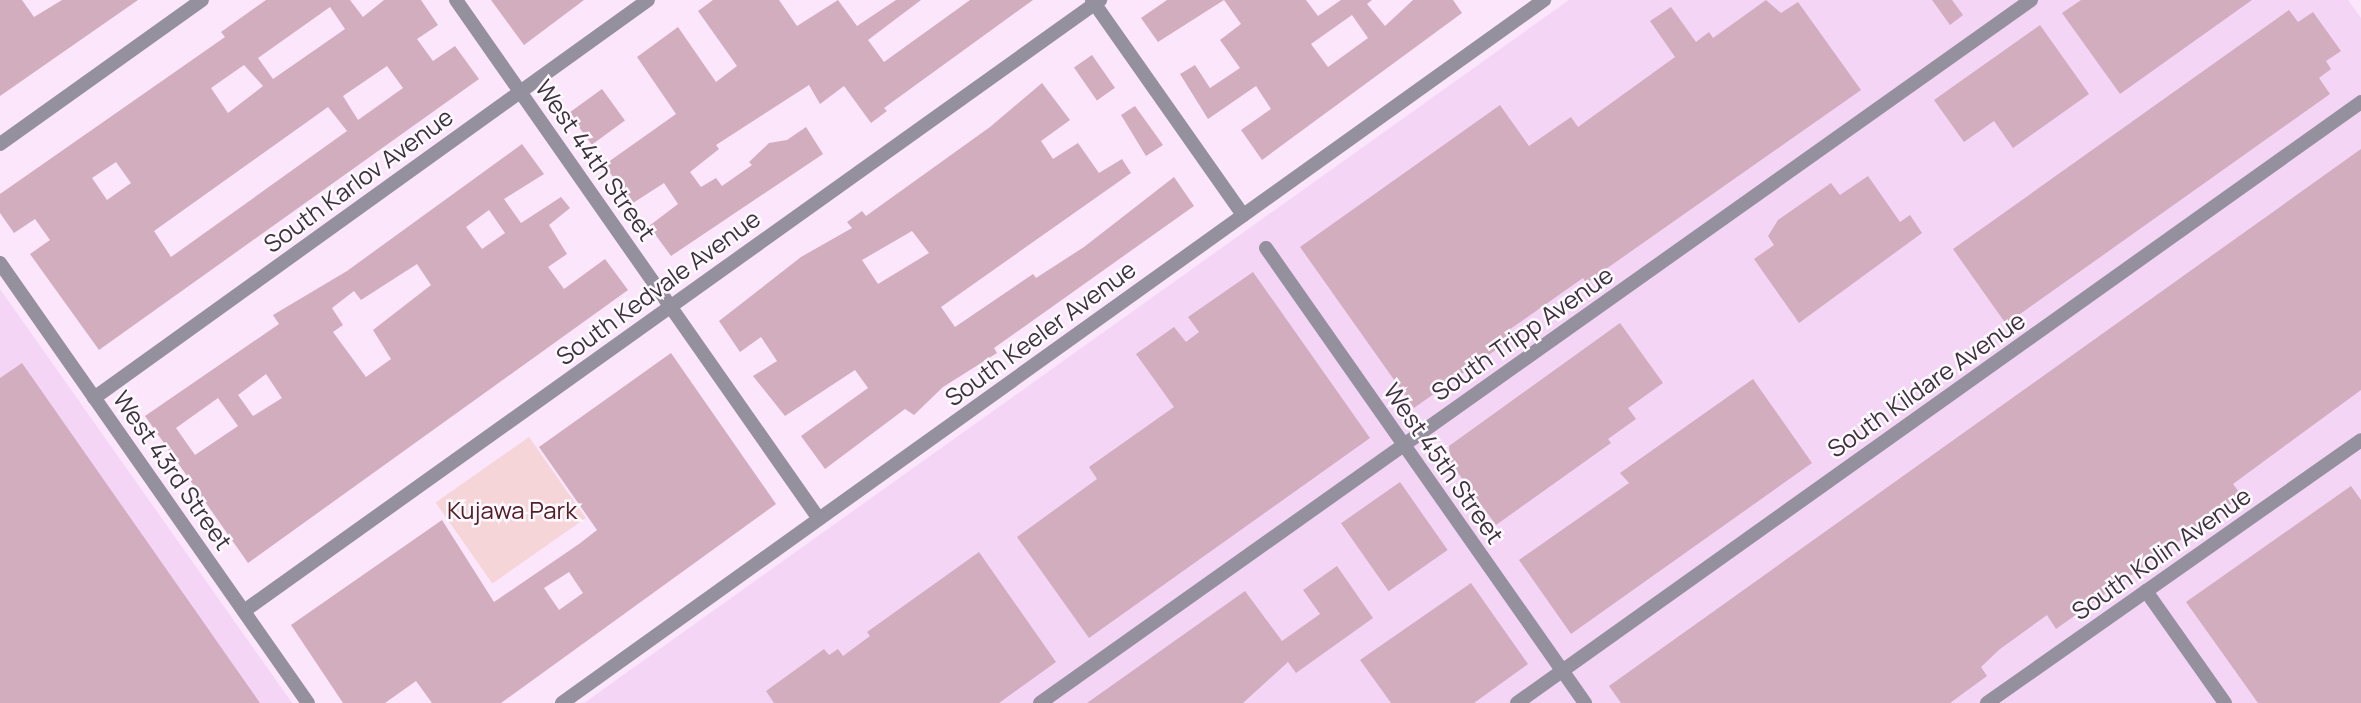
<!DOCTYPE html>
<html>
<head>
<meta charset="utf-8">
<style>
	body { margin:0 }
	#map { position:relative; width:2361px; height:703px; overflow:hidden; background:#fbe6fc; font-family:Manrope,sans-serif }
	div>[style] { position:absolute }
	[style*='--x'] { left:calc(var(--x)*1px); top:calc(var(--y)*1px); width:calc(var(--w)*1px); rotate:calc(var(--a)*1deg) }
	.built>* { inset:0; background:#f4d5f6 }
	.green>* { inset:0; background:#f6d5d8; transform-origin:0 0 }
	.building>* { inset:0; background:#d2adbe; transform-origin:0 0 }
	.minor>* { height:14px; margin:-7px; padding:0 7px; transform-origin:7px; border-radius:7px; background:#95909e }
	span { translate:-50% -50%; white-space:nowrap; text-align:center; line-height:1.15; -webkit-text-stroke:5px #fef9fe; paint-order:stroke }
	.street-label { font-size:24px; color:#3d333e }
	.park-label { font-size:24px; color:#542028 }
</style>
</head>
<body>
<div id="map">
	<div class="built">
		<i style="clip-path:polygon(1569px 0,2348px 0,2361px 18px,2361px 703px,584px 703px)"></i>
		<i style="clip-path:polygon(0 289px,292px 703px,0 703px)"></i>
	</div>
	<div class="green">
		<i style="left:529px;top:437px;width:99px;height:114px;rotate:55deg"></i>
	</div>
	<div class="building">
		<i style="clip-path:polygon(0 0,22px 0,34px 17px,62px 0,138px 0,0 96px)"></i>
		<i style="clip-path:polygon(evenodd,266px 0,350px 0,363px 17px,384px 0,421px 0,438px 25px,417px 39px,433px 61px,455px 46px,479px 79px,99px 350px,30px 254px,50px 240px,35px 219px,14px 233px,0 213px,0 194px,225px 37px,221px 32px,266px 0,330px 7px,345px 29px,273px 79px,258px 58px,330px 7px,266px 0,244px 65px,263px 86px,228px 113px,211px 88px,244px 65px,266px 0,387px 66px,403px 88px,358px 120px,343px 96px,387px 66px,266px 0,328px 107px,347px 131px,171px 257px,154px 231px,328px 107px,266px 0,116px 162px,131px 183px,107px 200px,92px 178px,116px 162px)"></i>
		<i style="clip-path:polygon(491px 0,584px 0,524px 45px)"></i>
		<i style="clip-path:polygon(713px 0,779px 0,797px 26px,838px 0,857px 26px,896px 0,921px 0,868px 40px,884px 62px,970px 0,1033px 0,884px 108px,887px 111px,871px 123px,844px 86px,820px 104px,809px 85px,716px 145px,719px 149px,690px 172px,701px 187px,716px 178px,722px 186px,752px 165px,749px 162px,769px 143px,787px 140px,806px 127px,823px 154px,671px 256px,649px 226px,678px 204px,664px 183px,633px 203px,604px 165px,676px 114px,637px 57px,678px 27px,716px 82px,737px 66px,698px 11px)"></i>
		<i style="clip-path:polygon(evenodd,1167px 0,1306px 0,1318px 16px,1341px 0,1372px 0,1367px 4px,1385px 26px,1413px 0,1453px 0,1462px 13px,1262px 160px,1241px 130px,1271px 109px,1256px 86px,1208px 119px,1180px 74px,1195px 65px,1210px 88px,1240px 68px,1220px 40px,1241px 24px,1224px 0,1158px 42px,1141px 18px,1167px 0,1352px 15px,1368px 38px,1328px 67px,1311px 44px,1352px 15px)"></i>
		<i style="clip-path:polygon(1766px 0,1781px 13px,1798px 2px,1861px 90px,1586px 283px,1583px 278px,1506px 332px,1511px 339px,1414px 408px,1300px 247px,1500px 105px,1529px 146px,1571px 117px,1578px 127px,1675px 57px,1650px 21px,1671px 7px,1696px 42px,1709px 32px,1713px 38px)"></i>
		<i style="clip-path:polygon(1932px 0,1952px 0,1963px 15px,1950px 25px)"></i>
		<i style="clip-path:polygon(2081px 0,2252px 0,2120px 94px,2062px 13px)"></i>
		<i style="clip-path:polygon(2289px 10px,2298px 22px,2313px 12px,2341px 51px,2326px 61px,2331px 69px,2319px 78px,2330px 94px,2006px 324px,1953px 249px)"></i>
		<i style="clip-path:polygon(2040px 25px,2089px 94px,2013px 148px,1994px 121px,1964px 142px,1934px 100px)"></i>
		<i style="left:1092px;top:55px;width:40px;height:22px;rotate:55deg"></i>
		<i style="clip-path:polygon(evenodd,1042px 83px,1070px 120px,1041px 141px,1053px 159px,1078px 143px,1099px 173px,1122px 159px,1131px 173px,941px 307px,955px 327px,1033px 274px,1036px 278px,1084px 247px,1174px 177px,1194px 206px,994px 348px,997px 353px,943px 387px,914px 415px,905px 409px,825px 469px,801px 436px,868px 388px,855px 370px,785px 416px,753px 376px,777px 361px,761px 337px,740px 352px,719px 321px,801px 257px,852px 228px,847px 222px,862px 211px,866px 216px,990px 127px,1042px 83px,912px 231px,929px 253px,878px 284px,862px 260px,912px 231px)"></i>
		<i style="left:602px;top:89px;width:39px;height:41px;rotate:54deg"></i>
		<i style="clip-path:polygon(1135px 106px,1163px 145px,1146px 156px,1121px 115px)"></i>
		<i style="clip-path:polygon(evenodd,522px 144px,544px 174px,504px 199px,521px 223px,561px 197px,570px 208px,549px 225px,567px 254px,548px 267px,564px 289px,605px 259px,628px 290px,248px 563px,145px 416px,279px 324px,273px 315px,347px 271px,522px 144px,489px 210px,505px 233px,482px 249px,466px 227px,489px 210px,522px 144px,417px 264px,431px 285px,373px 330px,391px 359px,366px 377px,333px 332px,343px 325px,332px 308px,354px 291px,361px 300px,417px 264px,522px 144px,266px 374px,282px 398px,253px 416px,238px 395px,266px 374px,522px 144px,218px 398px,238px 426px,195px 455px,176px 428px,218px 398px)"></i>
		<i style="clip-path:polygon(2361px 149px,2361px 390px,2233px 484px,2242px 496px,2056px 629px,2047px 615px,2000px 649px,1981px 667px,1987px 676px,1950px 703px,1621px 703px,1609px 686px)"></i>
		<i style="clip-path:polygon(1868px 176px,1900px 222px,1910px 215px,1922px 233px,1799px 323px,1754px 259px,1774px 245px,1768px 236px,1778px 220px,1831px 183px,1840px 195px)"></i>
		<i style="clip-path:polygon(1253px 272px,1370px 438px,1089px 638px,1017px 537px,1097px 479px,1089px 467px,1174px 407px,1136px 354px,1174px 327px,1186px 342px,1199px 332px,1188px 317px)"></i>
		<i style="clip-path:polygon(1620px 323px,1663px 383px,1628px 408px,1636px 419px,1608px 439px,1611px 443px,1496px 525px,1450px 462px,1449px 446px)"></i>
		<i style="clip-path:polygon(evenodd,671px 353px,776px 504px,501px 703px,432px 703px,416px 681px,385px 703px,343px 703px,291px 625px,442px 520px,494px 602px,579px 544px,597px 530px,539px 447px,671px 353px,569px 572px,583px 593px,559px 610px,544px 588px,569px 572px)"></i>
		<i style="clip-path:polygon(22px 363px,260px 703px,0 703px,0 378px)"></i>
		<i style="clip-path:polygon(1753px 379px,1812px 463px,1571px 634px,1519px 560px,1629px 483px,1620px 473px)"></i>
		<i style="left:1400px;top:482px;width:83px;height:72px;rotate:55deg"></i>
		<i style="clip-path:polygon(2351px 486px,2361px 500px,2361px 703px,2258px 703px,2186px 602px)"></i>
		<i style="clip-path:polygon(979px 552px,1056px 662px,999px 703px,774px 703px,766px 691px,824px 649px,829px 655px,838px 649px,843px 656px,870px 636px,867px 632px)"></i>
		<i style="clip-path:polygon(1337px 566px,1373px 618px,1296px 673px,1288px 662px,1243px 703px,1087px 703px,1245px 591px,1282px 641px,1320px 614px,1303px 590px)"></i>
		<i style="clip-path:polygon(1471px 583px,1528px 664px,1474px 703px,1391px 703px,1360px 660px)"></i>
	</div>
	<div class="minor">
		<i style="--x:456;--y:0;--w:633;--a:55.03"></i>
		<i style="--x:1092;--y:0;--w:263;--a:54.9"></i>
		<i style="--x:0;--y:144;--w:248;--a:-35.5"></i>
		<i style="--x:1266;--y:248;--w:556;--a:54.97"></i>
		<i style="--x:0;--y:263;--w:537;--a:55.01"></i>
		<i style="--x:94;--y:398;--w:682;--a:-35.69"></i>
		<i style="--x:2146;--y:591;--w:137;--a:54.8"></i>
		<i style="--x:244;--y:611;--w:1052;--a:-35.52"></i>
		<i style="--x:562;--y:703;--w:1208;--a:-35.6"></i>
		<i style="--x:1040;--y:703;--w:1215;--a:-35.35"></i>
		<i style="--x:1517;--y:703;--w:1036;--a:-35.45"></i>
		<i style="--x:1987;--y:703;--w:457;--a:-35.1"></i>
	</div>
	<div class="street-label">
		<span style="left:596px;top:160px;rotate:55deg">West 44th Street</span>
		<span style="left:358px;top:180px;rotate:-36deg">South Karlov Avenue</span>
		<span style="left:658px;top:287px;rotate:-36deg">South Kedvale Avenue</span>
		<span style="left:1040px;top:333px;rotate:-36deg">South Keeler Avenue</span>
		<span style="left:1522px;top:333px;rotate:-35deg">South Tripp Avenue</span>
		<span style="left:1926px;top:384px;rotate:-35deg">South Kildare Avenue</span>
		<span style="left:1444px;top:463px;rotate:55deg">West 45th Street</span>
		<span style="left:173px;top:470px;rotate:55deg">West 43rd Street</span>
		<span style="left:2161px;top:553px;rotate:-35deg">South Kolin Avenue</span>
	</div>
	<div class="park-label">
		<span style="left:512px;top:510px">Kujawa Park</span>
	</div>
</div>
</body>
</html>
